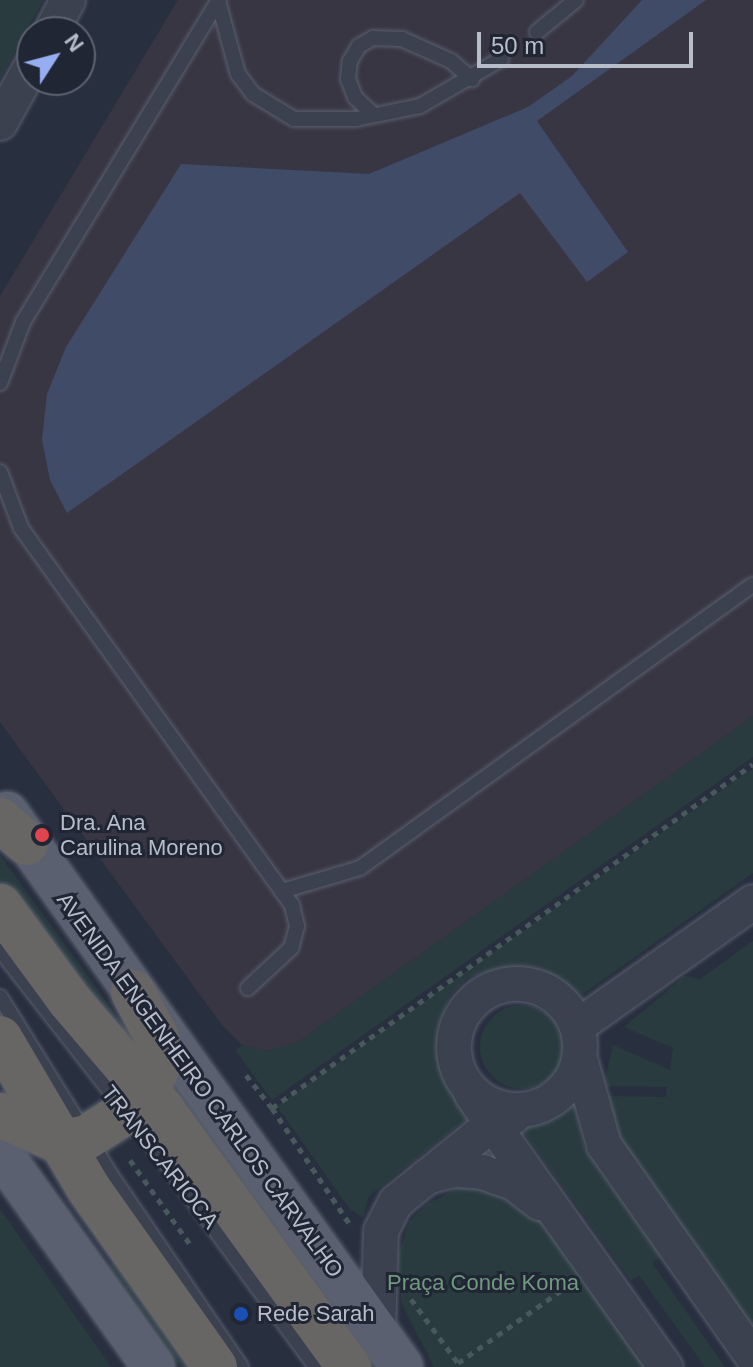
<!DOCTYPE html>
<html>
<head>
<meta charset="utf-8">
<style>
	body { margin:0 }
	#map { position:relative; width:753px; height:1367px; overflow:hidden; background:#282f3f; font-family:Helvetica,sans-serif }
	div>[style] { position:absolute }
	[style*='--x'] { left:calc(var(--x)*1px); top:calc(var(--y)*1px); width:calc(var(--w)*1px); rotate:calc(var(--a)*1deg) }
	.medical>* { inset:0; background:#393644 }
	.green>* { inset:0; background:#2a3b40; transform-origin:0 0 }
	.round { border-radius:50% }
	.water>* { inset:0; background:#3f4b67 }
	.path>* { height:5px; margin-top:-2.5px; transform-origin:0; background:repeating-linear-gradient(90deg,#48585d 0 6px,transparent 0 12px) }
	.roads { filter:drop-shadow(0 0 2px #595f6d) drop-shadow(0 0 2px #595f6d) }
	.service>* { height:14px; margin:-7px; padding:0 7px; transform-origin:7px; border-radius:7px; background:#3c414f }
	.tertiary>* { height:34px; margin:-17px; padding:0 17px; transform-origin:17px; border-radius:17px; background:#3c414f }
	.tertiary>.ring { margin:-17px; padding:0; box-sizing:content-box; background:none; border:34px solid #3c414f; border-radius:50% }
	.primary>* { height:42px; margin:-21px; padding:0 21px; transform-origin:21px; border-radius:21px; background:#5a606f }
	.trunk>* { height:44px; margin:-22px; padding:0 22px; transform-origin:22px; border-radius:22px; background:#676664 }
	.dots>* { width:22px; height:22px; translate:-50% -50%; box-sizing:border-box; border:4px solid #202634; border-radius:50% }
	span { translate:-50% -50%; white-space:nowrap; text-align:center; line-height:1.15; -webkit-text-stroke:6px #202634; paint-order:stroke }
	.poi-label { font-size:22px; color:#b8bdca }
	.left { translate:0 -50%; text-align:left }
	.street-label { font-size:22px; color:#b8bdca }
	.park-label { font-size:22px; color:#71997f }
	.north { position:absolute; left:16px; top:16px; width:80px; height:80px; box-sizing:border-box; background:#202634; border:2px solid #5d6270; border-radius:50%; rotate:54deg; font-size:22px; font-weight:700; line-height:32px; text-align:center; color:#b8bdca }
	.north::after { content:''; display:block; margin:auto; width:28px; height:36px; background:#96aef1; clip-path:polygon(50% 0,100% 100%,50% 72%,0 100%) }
	.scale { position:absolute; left:477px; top:32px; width:216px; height:36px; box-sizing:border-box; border:4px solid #b8bdca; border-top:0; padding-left:10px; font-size:24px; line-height:28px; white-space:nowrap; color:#b8bdca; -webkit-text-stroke:6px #202634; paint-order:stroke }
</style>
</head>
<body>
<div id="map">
	<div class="medical">
		<i style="clip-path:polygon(178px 0,753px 0,753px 716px,298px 1042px,266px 1051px,242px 1045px,222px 1025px,0 722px,0 296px)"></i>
	</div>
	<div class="green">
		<i style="clip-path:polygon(0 0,43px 0,0 79px)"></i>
		<i style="clip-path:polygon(753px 716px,753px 757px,272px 1100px,236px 1051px,242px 1045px,266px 1051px,298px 1042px)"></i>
		<i style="clip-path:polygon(753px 768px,753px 873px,576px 999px,540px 977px,518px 972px,491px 971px,467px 978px,450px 996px,437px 1030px,444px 1076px,468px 1118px,369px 1196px,363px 1218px,349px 1208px,277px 1106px)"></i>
		<i style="clip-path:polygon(0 855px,127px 1030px,126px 1038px,83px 997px,0 883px)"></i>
		<i style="clip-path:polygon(753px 941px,753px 1334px,620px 1148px,606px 1096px,666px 1097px,667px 1087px,604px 1086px,613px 1045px,670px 1070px,673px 1048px,624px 1027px,685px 976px,700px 979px)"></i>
		<i class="round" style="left:480px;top:1005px;width:84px;height:84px"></i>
		<i style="clip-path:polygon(574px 1101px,584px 1147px,661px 1256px,652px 1263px,725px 1367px,705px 1367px,639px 1275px,631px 1281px,516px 1122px,532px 1125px)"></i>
		<i style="clip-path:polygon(481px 1186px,532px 1206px,646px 1367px,434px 1367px,402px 1304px,397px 1259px,409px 1222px,427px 1204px,460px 1187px)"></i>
		<i style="clip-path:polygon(0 1209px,111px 1367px,0 1367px)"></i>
		<i style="left:116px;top:1260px;width:132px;height:11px;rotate:54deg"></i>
	</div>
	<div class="water">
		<i style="clip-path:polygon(642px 0,706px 0,537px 121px,628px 252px,587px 282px,520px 193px,67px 513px,50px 480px,42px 440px,47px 394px,66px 347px,181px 164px,369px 174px,528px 107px,572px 76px)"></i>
	</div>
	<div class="path">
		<i style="--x:246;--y:1075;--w:42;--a:51.8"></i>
		<i style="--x:272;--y:1108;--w:591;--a:-35.57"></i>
		<i style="--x:272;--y:1108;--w:142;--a:56.2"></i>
		<i style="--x:130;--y:1160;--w:107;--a:54.5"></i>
		<i style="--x:411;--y:1299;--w:84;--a:53.7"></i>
		<i style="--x:458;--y:1363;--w:139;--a:-35.1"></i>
	</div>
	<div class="roads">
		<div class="service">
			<i style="--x:218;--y:1;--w:76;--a:74.7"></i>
			<i style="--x:238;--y:74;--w:25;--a:53"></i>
			<i style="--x:253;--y:94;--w:48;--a:31.4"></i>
			<i style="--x:294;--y:119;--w:62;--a:0"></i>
			<i style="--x:356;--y:119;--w:65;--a:-11.5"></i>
			<i style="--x:420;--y:106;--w:94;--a:-30.1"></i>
			<i style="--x:537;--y:32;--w:50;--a:-39.4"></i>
			<i style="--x:374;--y:115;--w:26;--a:-137"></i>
			<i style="--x:355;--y:97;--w:19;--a:-111"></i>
			<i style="--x:348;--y:79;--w:18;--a:-84"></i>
			<i style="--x:350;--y:61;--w:17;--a:-59"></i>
			<i style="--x:359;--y:46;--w:16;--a:-30"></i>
			<i style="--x:373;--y:38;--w:29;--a:2"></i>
			<i style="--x:402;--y:39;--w:54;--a:24.2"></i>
			<i style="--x:451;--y:61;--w:28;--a:41"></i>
			<i style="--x:0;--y:383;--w:65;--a:-69.3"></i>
			<i style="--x:23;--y:322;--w:377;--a:-58.7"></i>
			<i style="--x:0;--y:472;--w:60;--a:69.4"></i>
			<i style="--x:21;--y:528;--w:464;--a:54.3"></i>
			<i style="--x:292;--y:905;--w:22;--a:77"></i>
			<i style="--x:297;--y:926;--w:23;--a:105"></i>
			<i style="--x:291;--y:948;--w:59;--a:137.1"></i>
			<i style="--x:282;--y:891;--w:81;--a:-16.4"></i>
			<i style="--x:360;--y:868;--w:484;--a:-35.8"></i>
			<i style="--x:0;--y:950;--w:271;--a:52"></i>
			<i style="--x:167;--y:1164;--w:252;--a:53.7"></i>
			<i style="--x:0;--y:997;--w:208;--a:58.1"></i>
			<i style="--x:110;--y:1174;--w:233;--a:55.8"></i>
		</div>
		<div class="tertiary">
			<i style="--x:51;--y:32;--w:36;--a:-62"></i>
			<i style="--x:0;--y:123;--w:66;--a:-61.1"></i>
			<i class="ring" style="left:454px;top:984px;width:92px;height:92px"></i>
			<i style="--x:578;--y:1026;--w:214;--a:-35.3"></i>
			<i style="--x:580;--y:1059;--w:89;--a:74.4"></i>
			<i style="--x:604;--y:1145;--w:259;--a:54.9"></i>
			<i style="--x:472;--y:1095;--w:334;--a:54.6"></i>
			<i style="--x:426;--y:1177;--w:30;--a:-14"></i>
			<i style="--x:455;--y:1170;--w:27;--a:4"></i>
			<i style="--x:482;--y:1172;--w:34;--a:19"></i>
			<i style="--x:514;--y:1183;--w:33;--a:38"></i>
			<i style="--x:378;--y:1332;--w:101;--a:-88.3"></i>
			<i style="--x:381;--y:1231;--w:33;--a:-63"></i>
			<i style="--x:396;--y:1202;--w:108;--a:-39"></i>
			<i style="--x:480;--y:1134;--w:37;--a:-27"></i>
		</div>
		<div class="primary">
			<i style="--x:7;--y:813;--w:680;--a:54.51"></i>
			<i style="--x:0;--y:1152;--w:264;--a:54.4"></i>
		</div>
		<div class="trunk">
			<i style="--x:0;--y:820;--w:35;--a:41"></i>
			<i style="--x:0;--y:906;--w:117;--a:53.7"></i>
			<i style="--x:69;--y:1000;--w:143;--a:49.5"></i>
			<i style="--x:162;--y:1109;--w:319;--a:54.1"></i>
			<i style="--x:0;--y:1038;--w:175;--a:59.5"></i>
			<i style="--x:89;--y:1189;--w:218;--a:54.7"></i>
			<i style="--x:0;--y:1115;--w:66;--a:24.2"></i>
			<i style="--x:60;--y:1142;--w:27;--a:-10"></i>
			<i style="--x:87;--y:1137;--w:46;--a:-32.7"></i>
			<i style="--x:126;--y:1112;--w:30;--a:-45"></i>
			<i style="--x:147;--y:1091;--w:33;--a:-65"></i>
			<i style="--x:161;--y:1061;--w:23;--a:-100"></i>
			<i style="--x:157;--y:1038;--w:52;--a:-117.6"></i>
		</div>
	</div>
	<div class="dots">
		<i style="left:42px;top:835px;background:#e0444e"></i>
		<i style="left:241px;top:1314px;background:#1a4fb4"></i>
	</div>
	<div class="poi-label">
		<span class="left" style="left:60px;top:835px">Dra. Ana<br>Carulina Moreno</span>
		<span class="left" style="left:257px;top:1314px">Rede Sarah</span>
	</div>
	<div class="street-label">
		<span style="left:200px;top:1085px;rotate:54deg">AVENIDA ENGENHEIRO CARLOS CARVALHO</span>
		<span style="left:160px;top:1157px;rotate:52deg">TRANSCARIOCA</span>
	</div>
	<div class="park-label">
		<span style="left:483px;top:1283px">Praça Conde Koma</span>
	</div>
	<div class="north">N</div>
	<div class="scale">50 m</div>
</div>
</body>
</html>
